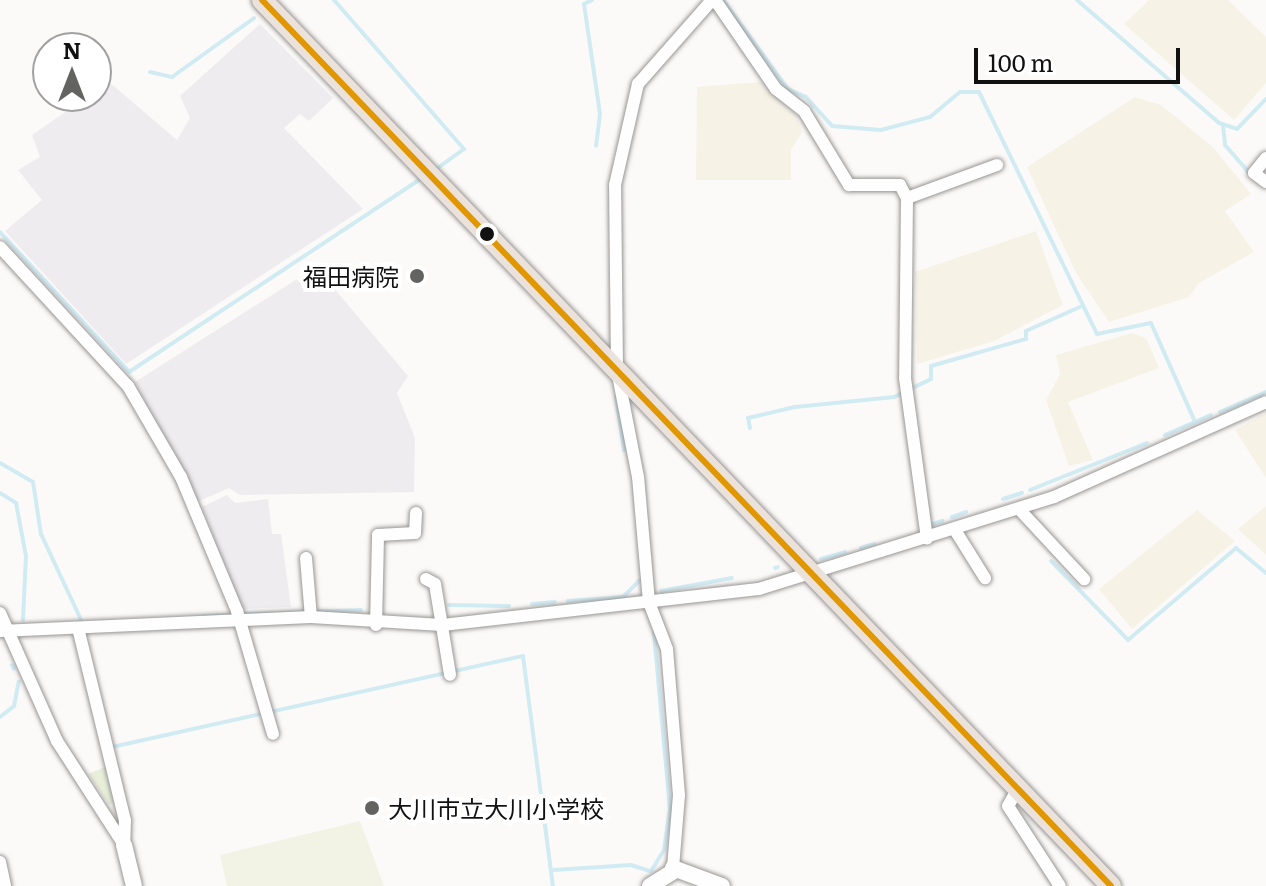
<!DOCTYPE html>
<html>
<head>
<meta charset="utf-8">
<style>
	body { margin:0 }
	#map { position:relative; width:1266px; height:886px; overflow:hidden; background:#fcfaf8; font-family:Literata,"Noto Sans JP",serif }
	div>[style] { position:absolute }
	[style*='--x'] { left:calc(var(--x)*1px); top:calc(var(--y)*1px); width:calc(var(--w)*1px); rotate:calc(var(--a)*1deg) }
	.industrial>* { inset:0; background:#eeecee }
	.farmland>* { inset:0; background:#f7f2e6 }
	.green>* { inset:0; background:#e9efda }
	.pitch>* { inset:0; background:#f2f3e4 }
	.stream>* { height:4px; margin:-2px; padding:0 2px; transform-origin:2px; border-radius:2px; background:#d1ebf3 }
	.roads { filter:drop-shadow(0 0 2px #979695) drop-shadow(0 0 2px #979695) }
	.minor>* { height:12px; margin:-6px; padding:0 6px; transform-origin:6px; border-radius:6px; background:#fffefe }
	.tertiary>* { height:16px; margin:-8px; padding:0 8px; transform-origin:8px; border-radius:8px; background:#fffefe }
	.trunk>* { height:20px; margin:-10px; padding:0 10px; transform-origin:10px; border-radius:10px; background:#eae2db }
	.bus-1>* { height:6px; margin:-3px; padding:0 3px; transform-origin:3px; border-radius:3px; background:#e09702 }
	.dots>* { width:22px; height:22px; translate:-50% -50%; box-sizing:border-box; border:4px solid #fff; border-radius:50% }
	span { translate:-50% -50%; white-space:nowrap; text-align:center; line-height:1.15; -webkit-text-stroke:8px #fff; paint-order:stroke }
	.poi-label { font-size:24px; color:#111 }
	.right { translate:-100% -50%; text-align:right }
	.left { translate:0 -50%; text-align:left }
	.north { position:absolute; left:32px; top:32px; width:80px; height:80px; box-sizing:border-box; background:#fff; border:2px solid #a0a0a0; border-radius:50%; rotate:0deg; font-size:22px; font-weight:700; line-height:32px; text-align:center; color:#111 }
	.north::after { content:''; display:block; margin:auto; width:28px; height:36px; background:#636362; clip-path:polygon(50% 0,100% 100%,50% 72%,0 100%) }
	.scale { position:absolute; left:974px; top:48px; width:206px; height:36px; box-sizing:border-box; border:4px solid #111; border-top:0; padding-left:10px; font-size:24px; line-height:28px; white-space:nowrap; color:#111; -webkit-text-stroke:6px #fff; paint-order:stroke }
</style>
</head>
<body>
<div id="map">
	<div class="industrial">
		<i style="clip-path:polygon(260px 24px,333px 98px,309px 121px,300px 114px,284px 128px,363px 209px,126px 364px,5px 231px,42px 200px,18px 170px,40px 157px,32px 135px,109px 82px,177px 140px,190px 118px,180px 96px)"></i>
		<i style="clip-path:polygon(316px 267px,408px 376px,397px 393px,415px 438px,414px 492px,240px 495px,229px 488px,197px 502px,135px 382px)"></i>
		<i style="clip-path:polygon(227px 495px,235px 503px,268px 499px,272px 534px,281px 534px,291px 607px,242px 609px,202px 507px)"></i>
	</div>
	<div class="farmland">
		<i style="clip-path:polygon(1149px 0,1228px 0,1266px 37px,1266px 83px,1234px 120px,1124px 24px)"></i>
		<i style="clip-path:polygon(760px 82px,796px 115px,802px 132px,791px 150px,791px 180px,696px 180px,697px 87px)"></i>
		<i style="clip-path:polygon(1135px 97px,1161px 105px,1213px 147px,1251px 194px,1225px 211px,1254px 252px,1199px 283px,1189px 297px,1109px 322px,1076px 273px,1027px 167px)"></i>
		<i style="clip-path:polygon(1036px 231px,1063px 305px,994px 341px,917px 364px,915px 272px)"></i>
		<i style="clip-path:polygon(1132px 333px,1146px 338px,1159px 368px,1068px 402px,1093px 460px,1069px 466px,1046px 400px,1060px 374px,1056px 355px)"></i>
		<i style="clip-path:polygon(1266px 413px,1266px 478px,1235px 430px)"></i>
		<i style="clip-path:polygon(1266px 506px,1266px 555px,1238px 529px)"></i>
		<i style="clip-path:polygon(1197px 510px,1235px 541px,1132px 629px,1099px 589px)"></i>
	</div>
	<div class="green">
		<i style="clip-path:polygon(105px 767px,114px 802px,109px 805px,88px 774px)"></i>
	</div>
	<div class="pitch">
		<i style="clip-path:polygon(360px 821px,384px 886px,227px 886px,220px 855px)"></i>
	</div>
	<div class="stream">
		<i style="--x:334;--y:0;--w:198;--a:48.9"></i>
		<i style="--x:464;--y:149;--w:34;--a:144"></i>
		<i style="--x:592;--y:0;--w:9;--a:153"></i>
		<i style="--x:584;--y:4;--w:111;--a:81.7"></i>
		<i style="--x:600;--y:114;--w:32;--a:97"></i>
		<i style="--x:723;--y:0;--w:110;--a:53.9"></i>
		<i style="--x:788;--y:89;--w:20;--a:24"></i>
		<i style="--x:806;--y:97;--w:39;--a:48"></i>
		<i style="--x:832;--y:126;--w:49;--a:4.7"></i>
		<i style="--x:881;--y:130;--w:51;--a:-14.9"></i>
		<i style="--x:930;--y:117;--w:39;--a:-40"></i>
		<i style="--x:960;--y:92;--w:19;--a:0"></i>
		<i style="--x:979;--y:92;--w:269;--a:64"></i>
		<i style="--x:1097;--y:334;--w:55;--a:-11.5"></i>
		<i style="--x:1151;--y:323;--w:108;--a:66"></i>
		<i style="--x:1077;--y:0;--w:188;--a:40.9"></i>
		<i style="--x:1219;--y:123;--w:19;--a:18"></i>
		<i style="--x:1237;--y:129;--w:42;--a:-46"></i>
		<i style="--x:150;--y:72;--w:23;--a:13"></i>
		<i style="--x:172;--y:77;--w:101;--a:-35.7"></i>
		<i style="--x:1223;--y:125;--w:20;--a:84"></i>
		<i style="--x:1225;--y:145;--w:41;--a:48.9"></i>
		<i style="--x:0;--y:232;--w:190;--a:47.3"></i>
		<i style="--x:129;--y:372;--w:351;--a:-33.5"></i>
		<i style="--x:616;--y:397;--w:54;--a:81.4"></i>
		<i style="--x:1220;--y:412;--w:50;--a:-23.5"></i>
		<i style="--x:750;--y:428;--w:10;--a:-101"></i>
		<i style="--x:748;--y:418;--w:48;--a:-13.2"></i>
		<i style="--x:795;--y:407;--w:100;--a:-5.8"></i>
		<i style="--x:894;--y:397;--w:41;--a:-25.9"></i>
		<i style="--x:931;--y:379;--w:13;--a:-90"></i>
		<i style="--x:931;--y:366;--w:99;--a:-15.9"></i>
		<i style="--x:1026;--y:339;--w:8;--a:-90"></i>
		<i style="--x:1026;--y:331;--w:59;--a:-24"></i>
		<i style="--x:1165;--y:435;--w:50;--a:-23.5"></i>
		<i style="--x:0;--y:463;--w:38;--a:30"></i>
		<i style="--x:33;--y:482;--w:53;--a:81.3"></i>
		<i style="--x:41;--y:534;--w:99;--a:65"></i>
		<i style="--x:1030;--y:490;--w:126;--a:-21.9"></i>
		<i style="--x:0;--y:493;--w:19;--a:32"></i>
		<i style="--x:16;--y:503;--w:54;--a:79.3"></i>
		<i style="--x:26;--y:556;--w:64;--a:92.7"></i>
		<i style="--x:1003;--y:499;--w:20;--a:-18"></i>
		<i style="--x:952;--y:517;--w:15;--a:-20"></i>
		<i style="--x:929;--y:525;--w:14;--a:-17"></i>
		<i style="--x:861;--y:548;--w:14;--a:-17"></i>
		<i style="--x:821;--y:559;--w:25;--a:-16"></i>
		<i style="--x:1051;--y:561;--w:110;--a:45.7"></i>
		<i style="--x:1128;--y:640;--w:142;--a:-40.4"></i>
		<i style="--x:1236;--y:548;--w:39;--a:40"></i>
		<i style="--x:775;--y:568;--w:3;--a:-18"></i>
		<i style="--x:661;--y:591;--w:72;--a:-10.4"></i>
		<i style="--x:568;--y:601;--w:55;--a:-4.2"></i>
		<i style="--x:623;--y:597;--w:23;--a:-45"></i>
		<i style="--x:532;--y:604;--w:23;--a:-5"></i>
		<i style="--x:449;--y:605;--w:60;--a:1"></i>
		<i style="--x:203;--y:616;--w:158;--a:-2.2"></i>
		<i style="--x:12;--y:665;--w:4;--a:63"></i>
		<i style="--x:0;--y:717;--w:18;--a:-38"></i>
		<i style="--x:14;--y:706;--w:25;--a:-79"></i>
		<i style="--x:112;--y:747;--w:421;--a:-12.5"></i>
		<i style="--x:523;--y:656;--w:232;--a:82.6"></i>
		<i style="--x:554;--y:870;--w:77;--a:-3.7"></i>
		<i style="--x:631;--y:865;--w:20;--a:18"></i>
		<i style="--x:651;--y:871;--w:25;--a:-58"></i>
		<i style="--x:664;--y:850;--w:41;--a:-81.7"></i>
		<i style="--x:670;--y:809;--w:177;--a:-95.2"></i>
	</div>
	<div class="roads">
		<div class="minor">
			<i style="--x:715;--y:0;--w:108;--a:55.6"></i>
			<i style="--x:776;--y:89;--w:36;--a:38"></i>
			<i style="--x:804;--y:111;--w:87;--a:58.7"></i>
			<i style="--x:849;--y:185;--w:51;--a:0"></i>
			<i style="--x:900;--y:185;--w:15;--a:62"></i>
			<i style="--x:907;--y:198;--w:180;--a:90.6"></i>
			<i style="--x:905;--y:378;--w:162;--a:82.2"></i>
			<i style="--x:1266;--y:158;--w:19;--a:129"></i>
			<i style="--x:1254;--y:173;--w:15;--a:37"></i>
			<i style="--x:907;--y:198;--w:96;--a:-20.1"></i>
			<i style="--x:0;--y:247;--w:189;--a:47.4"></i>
			<i style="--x:128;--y:386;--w:105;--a:59.8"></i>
			<i style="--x:181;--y:477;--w:145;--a:67.3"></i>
			<i style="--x:237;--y:611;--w:128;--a:73.7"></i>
			<i style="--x:1019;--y:509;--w:96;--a:47.1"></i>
			<i style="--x:955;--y:530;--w:57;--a:58"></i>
			<i style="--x:306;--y:558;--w:59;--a:85.2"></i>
			<i style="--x:426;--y:579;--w:10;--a:29"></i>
			<i style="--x:435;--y:584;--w:92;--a:80.6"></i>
			<i style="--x:0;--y:613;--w:140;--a:66"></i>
			<i style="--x:57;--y:741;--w:124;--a:57.2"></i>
			<i style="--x:376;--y:625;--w:90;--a:-88.7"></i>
			<i style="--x:378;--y:535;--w:37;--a:-3"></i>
			<i style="--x:415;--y:533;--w:20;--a:-87"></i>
			<i style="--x:0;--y:631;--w:311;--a:-2.6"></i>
			<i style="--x:311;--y:617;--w:131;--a:3.5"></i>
			<i style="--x:442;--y:625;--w:319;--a:-6.5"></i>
			<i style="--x:759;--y:589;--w:309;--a:-17.3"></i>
			<i style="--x:1054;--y:497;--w:232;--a:-24.1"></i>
			<i style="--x:79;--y:632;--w:194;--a:76.3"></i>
			<i style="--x:125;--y:820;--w:25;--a:92"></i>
			<i style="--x:1017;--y:790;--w:18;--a:119"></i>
			<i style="--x:1008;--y:806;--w:95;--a:57"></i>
			<i style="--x:0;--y:862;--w:25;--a:78"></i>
			<i style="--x:673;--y:868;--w:73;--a:-85.3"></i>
			<i style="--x:679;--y:795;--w:146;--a:-94.7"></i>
			<i style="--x:667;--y:649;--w:50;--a:-111"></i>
			<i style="--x:649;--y:602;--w:125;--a:-95"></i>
			<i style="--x:638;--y:477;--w:109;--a:-101.1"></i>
			<i style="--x:617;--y:370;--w:185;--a:-90.6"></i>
			<i style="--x:615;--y:185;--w:104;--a:-77.2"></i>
			<i style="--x:638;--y:84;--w:112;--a:-48.6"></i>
		</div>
		<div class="tertiary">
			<i style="--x:124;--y:845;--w:42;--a:76.3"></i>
			<i style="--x:673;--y:868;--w:52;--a:20.2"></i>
			<i style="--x:650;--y:886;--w:31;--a:-32"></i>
		</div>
		<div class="trunk">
			<i style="--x:262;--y:0;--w:1227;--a:46.22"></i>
		</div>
	</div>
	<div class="bus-1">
		<i style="--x:262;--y:0;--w:1227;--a:46.22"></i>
	</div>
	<div class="dots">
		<i style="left:487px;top:234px;background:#111"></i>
		<i style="left:417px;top:276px;background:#636362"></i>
		<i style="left:372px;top:808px;background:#636362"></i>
	</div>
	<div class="poi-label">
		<span class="right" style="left:399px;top:276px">福田病院</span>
		<span class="left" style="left:388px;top:808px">大川市立大川小学校</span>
	</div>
	<div class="north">N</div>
	<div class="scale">100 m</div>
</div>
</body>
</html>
